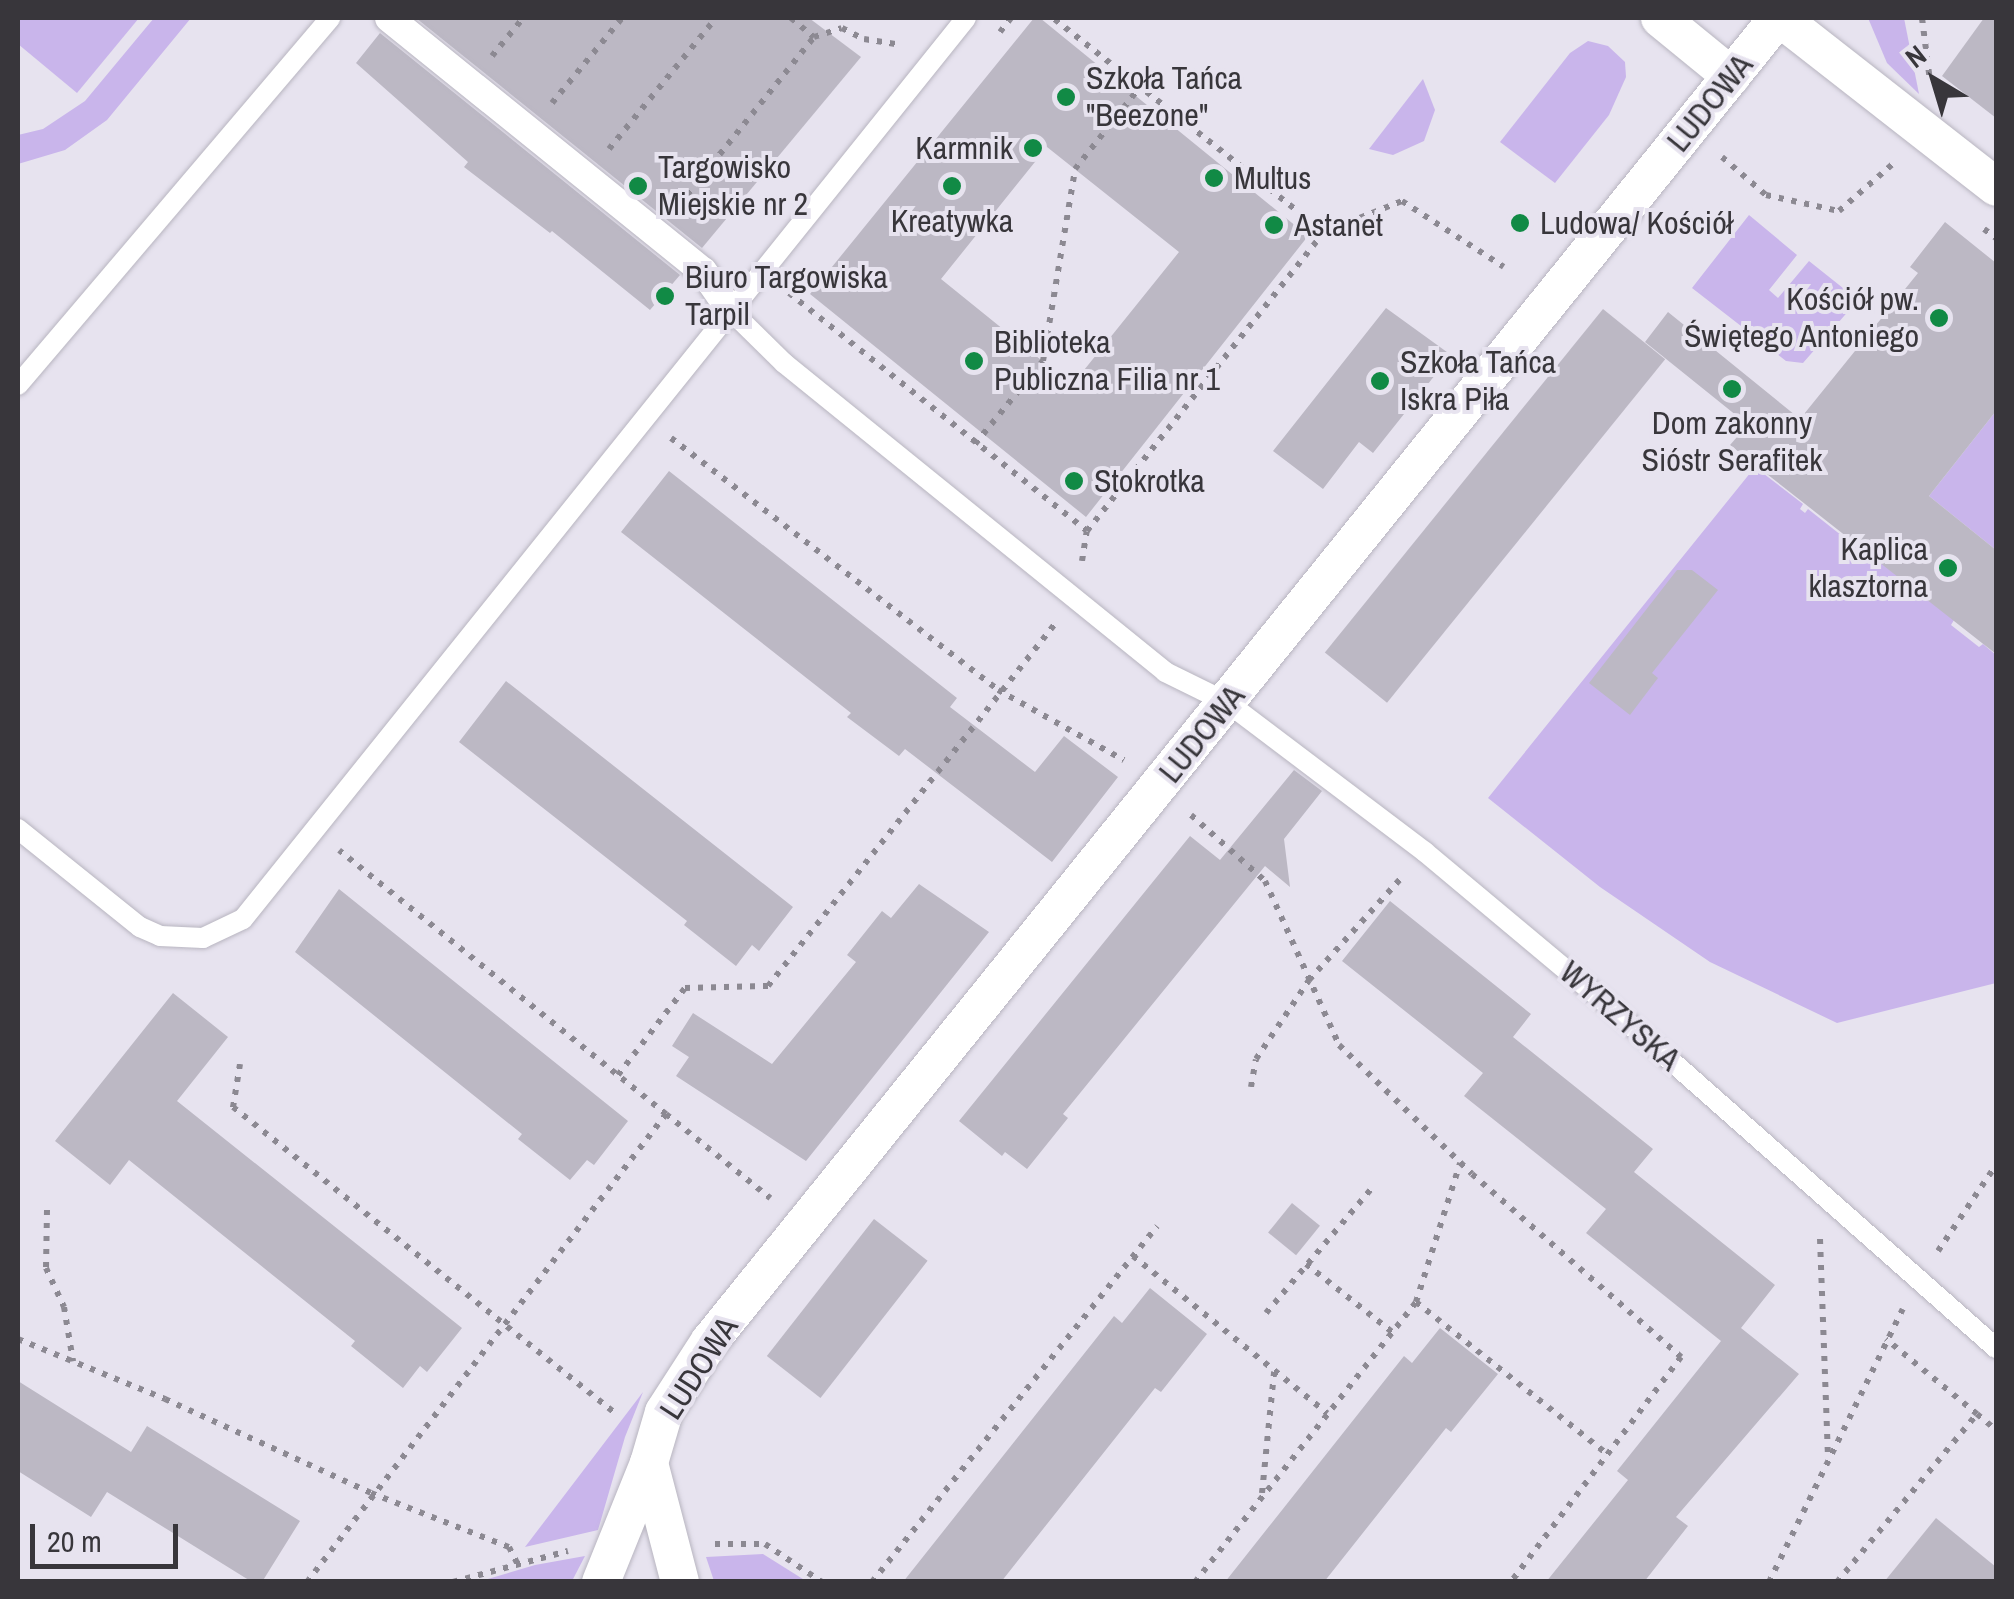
<!DOCTYPE html>
<html>
<head>
<meta charset="utf-8">
<style>
	body { margin:0 }
	#map { position:relative; width:2014px; height:1599px; overflow:hidden; background:#e7e3ef; font-family:"Archivo Narrow",sans-serif }
	div>[style] { position:absolute }
	[style*='--x'] { left:calc(var(--x)*1px); top:calc(var(--y)*1px); width:calc(var(--w)*1px); rotate:calc(var(--a)*1deg) }
	.green>* { inset:0; background:#c9b5eb }
	.building>* { inset:0; background:#bcb8c4; transform-origin:0 0 }
	.path>* { height:6px; margin-top:-3px; transform-origin:0; background:repeating-linear-gradient(90deg,#8c8992 0 5px,transparent 0 13px) }
	.roads { filter:drop-shadow(0 0 2px #b8b5c0) drop-shadow(0 0 2px #b8b5c0) }
	.service>* { height:20px; margin:-10px; padding:0 10px; transform-origin:10px; border-radius:10px; background:#fff }
	.pedestrian>* { height:28px; margin:-14px; padding:0 14px; transform-origin:14px; border-radius:14px; background:#fff }
	.minor>* { height:38px; margin:-19px; padding:0 19px; transform-origin:19px; border-radius:19px; background:#fff }
	.dots>* { width:28px; height:28px; translate:-50% -50%; box-sizing:border-box; border:5px solid #e7e3ef; border-radius:50% }
	span { translate:-50% -50%; white-space:nowrap; text-align:center; line-height:1.15; -webkit-text-stroke:8px #e7e3ef; paint-order:stroke }
	.poi-label { font-size:32px; color:#38363b }
	.left { translate:0 -50%; text-align:left }
	.right { translate:-100% -50%; text-align:right }
	.street-label { font-size:32px; color:#38363b }
	.frame { position:absolute; inset:0; border:20px solid #38363b; pointer-events:none }
	.north { position:absolute; left:1884px; top:30px; width:100px; height:100px; -webkit-text-stroke:8px #e7e3ef; paint-order:stroke; rotate:322deg; font-size:28px; font-weight:700; line-height:40px; text-align:center; color:#38363b }
	.north::after { content:''; display:block; margin:auto; width:35px; height:45px; background:#38363b; clip-path:polygon(50% 0,100% 100%,50% 72%,0 100%) }
	.scale { position:absolute; left:30px; top:1524px; width:148px; height:45px; box-sizing:border-box; border:5px solid #38363b; border-top:0; padding-left:12px; font-size:30px; line-height:35px; white-space:nowrap; color:#38363b; -webkit-text-stroke:8px #e7e3ef; paint-order:stroke }
</style>
</head>
<body>
<div id="map">
	<div class="green">
		<i style="clip-path:polygon(18px 18px,139px 18px,77px 93px,18px 44px)"></i>
		<i style="clip-path:polygon(154px 18px,191px 18px,107px 120px,65px 150px,18px 164px,18px 135px,43px 129px,85px 101px)"></i>
		<i style="clip-path:polygon(1868px 18px,1904px 18px,1919px 94px,1887px 63px)"></i>
		<i style="clip-path:polygon(1588px 41px,1608px 46px,1625px 62px,1626px 77px,1609px 115px,1555px 183px,1500px 142px,1570px 53px)"></i>
		<i style="clip-path:polygon(1423px 79px,1435px 110px,1424px 141px,1393px 155px,1369px 149px)"></i>
		<i style="clip-path:polygon(1749px 215px,1797px 255px,1769px 290px,1778px 298px,1809px 261px,1858px 300px,1803px 363px,1786px 361px,1692px 288px)"></i>
		<i style="clip-path:polygon(1996px 411px,1996px 550px,1929px 496px)"></i>
		<i style="clip-path:polygon(1755px 467px,1803px 504px,1800px 509px,1805px 513px,1808px 509px,1851px 543px,1854px 541px,1954px 620px,1951px 625px,1979px 647px,1983px 644px,1996px 655px,1996px 983px,1837px 1023px,1710px 962px,1600px 887px,1488px 798px)"></i>
		<i style="clip-path:polygon(643px 1392px,625px 1437px,598px 1530px,525px 1547px)"></i>
		<i style="clip-path:polygon(763px 1554px,806px 1581px,714px 1581px,706px 1557px)"></i>
		<i style="clip-path:polygon(585px 1556px,572px 1581px,481px 1581px,535px 1565px)"></i>
	</div>
	<div class="building">
		<i style="clip-path:polygon(416px 18px,809px 18px,861px 57px,702px 248px)"></i>
		<i style="clip-path:polygon(evenodd,1034px 18px,1040px 18px,1308px 236px,1086px 517px,810px 294px,1034px 18px,1047px 147px,1179px 252px,1072px 385px,941px 279px,1047px 147px)"></i>
		<i style="clip-path:polygon(1984px 18px,1996px 18px,1996px 118px,1942px 76px)"></i>
		<i style="clip-path:polygon(380px 33px,680px 275px,650px 310px,552px 231px,550px 233px,464px 167px,468px 162px,356px 63px)"></i>
		<i style="clip-path:polygon(1945px 222px,1996px 263px,1996px 411px,1929px 496px,1996px 550px,1996px 654px,1730px 445px,1737px 437px,1731px 432px,1742px 420px,1645px 342px,1668px 312px,1800px 419px,1918px 273px,1910px 267px)"></i>
		<i style="clip-path:polygon(1386px 308px,1451px 355px,1373px 453px,1359px 442px,1323px 489px,1273px 451px)"></i>
		<i style="left:1603px;top:309px;width:80px;height:442px;rotate:39deg"></i>
		<i style="clip-path:polygon(669px 471px,957px 698px,950px 707px,1035px 772px,1064px 736px,1118px 777px,1052px 862px,905px 749px,899px 756px,847px 717px,851px 713px,621px 532px)"></i>
		<i style="clip-path:polygon(1677px 570px,1692px 570px,1718px 590px,1652px 673px,1658px 678px,1630px 715px,1589px 683px)"></i>
		<i style="clip-path:polygon(506px 681px,793px 907px,759px 951px,752px 945px,736px 966px,684px 925px,687px 921px,459px 742px)"></i>
		<i style="clip-path:polygon(1294px 770px,1322px 791px,1284px 839px,1290px 887px,1265px 866px,1063px 1114px,1068px 1118px,1027px 1169px,1005px 1152px,1002px 1156px,959px 1121px,1190px 836px,1220px 860px)"></i>
		<i style="clip-path:polygon(919px 884px,989px 932px,806px 1161px,676px 1076px,689px 1057px,672px 1046px,693px 1013px,772px 1064px,856px 962px,847px 955px,882px 911px,891px 918px)"></i>
		<i style="clip-path:polygon(339px 889px,628px 1121px,594px 1165px,587px 1160px,570px 1180px,518px 1139px,522px 1134px,295px 952px)"></i>
		<i style="clip-path:polygon(1390px 901px,1531px 1014px,1513px 1037px,1653px 1149px,1634px 1172px,1775px 1285px,1741px 1328px,1799px 1374px,1676px 1517px,1688px 1526px,1644px 1582px,1546px 1582px,1628px 1480px,1617px 1471px,1721px 1341px,1586px 1233px,1606px 1209px,1464px 1096px,1483px 1073px,1342px 961px)"></i>
		<i style="clip-path:polygon(173px 993px,228px 1037px,177px 1101px,462px 1328px,427px 1372px,420px 1366px,403px 1388px,351px 1346px,355px 1341px,129px 1160px,110px 1185px,55px 1141px)"></i>
		<i style="left:1292px;top:1203px;width:36px;height:38px;rotate:39deg"></i>
		<i style="left:874px;top:1219px;width:68px;height:174px;rotate:38deg"></i>
		<i style="clip-path:polygon(1150px 1288px,1207px 1334px,1161px 1392px,1155px 1388px,1001px 1582px,903px 1582px,1114px 1316px,1122px 1323px)"></i>
		<i style="clip-path:polygon(1440px 1328px,1498px 1374px,1451px 1432px,1446px 1428px,1324px 1582px,1225px 1582px,1404px 1356px,1412px 1363px)"></i>
		<i style="clip-path:polygon(18px 1381px,131px 1452px,147px 1426px,300px 1521px,262px 1582px,252px 1582px,107px 1492px,91px 1517px,18px 1471px)"></i>
		<i style="clip-path:polygon(1936px 1518px,1996px 1567px,1996px 1582px,1884px 1582px)"></i>
	</div>
	<div class="path">
		<i style="--x:791;--y:18;--w:30;--a:40"></i>
		<i style="--x:1922;--y:18;--w:64;--a:82.8"></i>
		<i style="--x:1000;--y:32;--w:18;--a:-52"></i>
		<i style="--x:492;--y:56;--w:49;--a:-50.8"></i>
		<i style="--x:552;--y:103;--w:110;--a:-50.5"></i>
		<i style="--x:609;--y:149;--w:169;--a:-50.8"></i>
		<i style="--x:1722;--y:157;--w:58;--a:40.8"></i>
		<i style="--x:1766;--y:195;--w:75;--a:12.4"></i>
		<i style="--x:1839;--y:211;--w:74;--a:-41.2"></i>
		<i style="--x:679;--y:205;--w:216;--a:-51.2"></i>
		<i style="--x:814;--y:37;--w:29;--a:-18"></i>
		<i style="--x:842;--y:28;--w:25;--a:27"></i>
		<i style="--x:864;--y:39;--w:38;--a:9"></i>
		<i style="--x:1984;--y:229;--w:15;--a:37"></i>
		<i style="--x:1324;--y:232;--w:84;--a:-21.7"></i>
		<i style="--x:1402;--y:201;--w:121;--a:32.9"></i>
		<i style="--x:789;--y:293;--w:381;--a:38.6"></i>
		<i style="--x:1087;--y:531;--w:382;--a:-51.6"></i>
		<i style="--x:1324;--y:232;--w:345;--a:-141.7"></i>
		<i style="--x:671;--y:438;--w:413;--a:37.6"></i>
		<i style="--x:998;--y:690;--w:144;--a:29.1"></i>
		<i style="--x:975;--y:444;--w:107;--a:-50.7"></i>
		<i style="--x:1043;--y:361;--w:195;--a:-80.5"></i>
		<i style="--x:1075;--y:169;--w:105;--a:-51.6"></i>
		<i style="--x:1082;--y:561;--w:30;--a:-81"></i>
		<i style="--x:1191;--y:815;--w:99;--a:41.7"></i>
		<i style="--x:1265;--y:881;--w:180;--a:65.7"></i>
		<i style="--x:1339;--y:1045;--w:185;--a:44.1"></i>
		<i style="--x:1472;--y:1174;--w:278;--a:41.2"></i>
		<i style="--x:1681;--y:1357;--w:282;--a:127.1"></i>
		<i style="--x:240;--y:1064;--w:44;--a:99.2"></i>
		<i style="--x:233;--y:1107;--w:492;--a:38.7"></i>
		<i style="--x:618;--y:1075;--w:110;--a:-52.4"></i>
		<i style="--x:685;--y:988;--w:83;--a:-1.4"></i>
		<i style="--x:768;--y:986;--w:461;--a:-51.6"></i>
		<i style="--x:1251;--y:1087;--w:28;--a:-80"></i>
		<i style="--x:1256;--y:1059;--w:95;--a:-56.1"></i>
		<i style="--x:1309;--y:980;--w:140;--a:-47.9"></i>
		<i style="--x:666;--y:1114;--w:134;--a:38.9"></i>
		<i style="--x:47;--y:1210;--w:58;--a:91"></i>
		<i style="--x:46;--y:1268;--w:43;--a:65.2"></i>
		<i style="--x:64;--y:1307;--w:55;--a:80.5"></i>
		<i style="--x:1820;--y:1239;--w:218;--a:87.9"></i>
		<i style="--x:1938;--y:1251;--w:104;--a:-56"></i>
		<i style="--x:1133;--y:1256;--w:250;--a:39"></i>
		<i style="--x:1306;--y:1264;--w:110;--a:38.3"></i>
		<i style="--x:1416;--y:1302;--w:146;--a:-72.4"></i>
		<i style="--x:1266;--y:1313;--w:165;--a:-49.7"></i>
		<i style="--x:18;--y:1339;--w:159;--a:22.2"></i>
		<i style="--x:165;--y:1399;--w:226;--a:24.5"></i>
		<i style="--x:371;--y:1493;--w:148;--a:21.4"></i>
		<i style="--x:509;--y:1547;--w:18;--a:63"></i>
		<i style="--x:1977;--y:1414;--w:25;--a:40"></i>
		<i style="--x:1262;--y:1493;--w:122;--a:-84.3"></i>
		<i style="--x:715;--y:1544;--w:50;--a:0"></i>
		<i style="--x:765;--y:1544;--w:69;--a:33.7"></i>
		<i style="--x:307;--y:1582;--w:590;--a:-52.51"></i>
		<i style="--x:666;--y:1114;--w:420;--a:-141.1"></i>
		<i style="--x:453;--y:1582;--w:119;--a:-15.1"></i>
		<i style="--x:872;--y:1582;--w:456;--a:-51.3"></i>
		<i style="--x:1195;--y:1582;--w:357;--a:-51.7"></i>
		<i style="--x:1416;--y:1302;--w:244;--a:38.5"></i>
		<i style="--x:1769;--y:1582;--w:304;--a:-63.9"></i>
		<i style="--x:1837;--y:1582;--w:219;--a:-50.2"></i>
		<i style="--x:1977;--y:1414;--w:118;--a:-140.5"></i>
	</div>
	<div class="roads">
		<div class="service">
			<i style="--x:731;--y:311;--w:74;--a:44.5"></i>
			<i style="--x:784;--y:363;--w:491;--a:39"></i>
			<i style="--x:1165;--y:672;--w:70;--a:26.2"></i>
			<i style="--x:1228;--y:703;--w:247;--a:37.1"></i>
			<i style="--x:1425;--y:852;--w:239;--a:39.9"></i>
			<i style="--x:1608;--y:1005;--w:518;--a:41.48"></i>
			<i style="--x:18;--y:385;--w:482;--a:-49.6"></i>
			<i style="--x:18;--y:829;--w:156;--a:38.8"></i>
			<i style="--x:140;--y:927;--w:22;--a:24"></i>
			<i style="--x:160;--y:936;--w:43;--a:2.7"></i>
			<i style="--x:203;--y:938;--w:44;--a:-25.4"></i>
			<i style="--x:243;--y:919;--w:1155;--a:-51.25"></i>
		</div>
		<div class="pedestrian">
			<i style="--x:389;--y:18;--w:403;--a:38.9"></i>
			<i style="--x:703;--y:271;--w:49;--a:55"></i>
		</div>
		<div class="minor">
			<i style="--x:1660;--y:18;--w:92;--a:39.2"></i>
			<i style="--x:1780;--y:18;--w:274;--a:38"></i>
			<i style="--x:649;--y:1463;--w:123;--a:75.4"></i>
			<i style="--x:601;--y:1582;--w:128;--a:-68"></i>
			<i style="--x:649;--y:1463;--w:53;--a:-73.6"></i>
			<i style="--x:664;--y:1412;--w:85;--a:-57.1"></i>
			<i style="--x:710;--y:1341;--w:1700;--a:-51.09"></i>
		</div>
	</div>
	<div class="dots">
		<i style="left:1066px;top:97px;background:#118a45"></i>
		<i style="left:1033px;top:148px;background:#118a45"></i>
		<i style="left:1214px;top:178px;background:#118a45"></i>
		<i style="left:638px;top:186px;background:#118a45"></i>
		<i style="left:952px;top:186px;background:#118a45"></i>
		<i style="left:1520px;top:223px;background:#118a45"></i>
		<i style="left:1274px;top:225px;background:#118a45"></i>
		<i style="left:665px;top:296px;background:#118a45"></i>
		<i style="left:1939px;top:318px;background:#118a45"></i>
		<i style="left:974px;top:361px;background:#118a45"></i>
		<i style="left:1380px;top:381px;background:#118a45"></i>
		<i style="left:1732px;top:389px;background:#118a45"></i>
		<i style="left:1074px;top:481px;background:#118a45"></i>
		<i style="left:1948px;top:568px;background:#118a45"></i>
	</div>
	<div class="poi-label">
		<span class="left" style="left:1086px;top:97px">Szkoła Tańca<br>"Beezone"</span>
		<span class="right" style="left:1013px;top:148px">Karmnik</span>
		<span class="left" style="left:658px;top:186px">Targowisko<br>Miejskie nr 2</span>
		<span class="left" style="left:1234px;top:178px">Multus</span>
		<span style="left:952px;top:221px">Kreatywka</span>
		<span class="left" style="left:1540px;top:223px">Ludowa/ Kościół</span>
		<span class="left" style="left:1294px;top:225px">Astanet</span>
		<span class="left" style="left:685px;top:296px">Biuro Targowiska<br>Tarpil</span>
		<span class="right" style="left:1919px;top:318px">Kościół pw.<br>Świętego Antoniego</span>
		<span class="left" style="left:994px;top:361px">Biblioteka<br>Publiczna Filia nr 1</span>
		<span class="left" style="left:1400px;top:381px">Szkoła Tańca<br>Iskra Piła</span>
		<span style="left:1732px;top:442px">Dom zakonny<br>Sióstr Serafitek</span>
		<span class="left" style="left:1094px;top:481px">Stokrotka</span>
		<span class="right" style="left:1928px;top:568px">Kaplica<br>klasztorna</span>
	</div>
	<div class="street-label">
		<span style="left:1710px;top:103px;rotate:-51deg">LUDOWA</span>
		<span style="left:1202px;top:734px;rotate:-51deg">LUDOWA</span>
		<span style="left:1620px;top:1016px;rotate:41deg">WYRZYSKA</span>
		<span style="left:699px;top:1368px;rotate:-57deg">LUDOWA</span>
	</div>
	<div class="frame"></div>
	<div class="north">N</div>
	<div class="scale">20 m</div>
</div>
</body>
</html>
